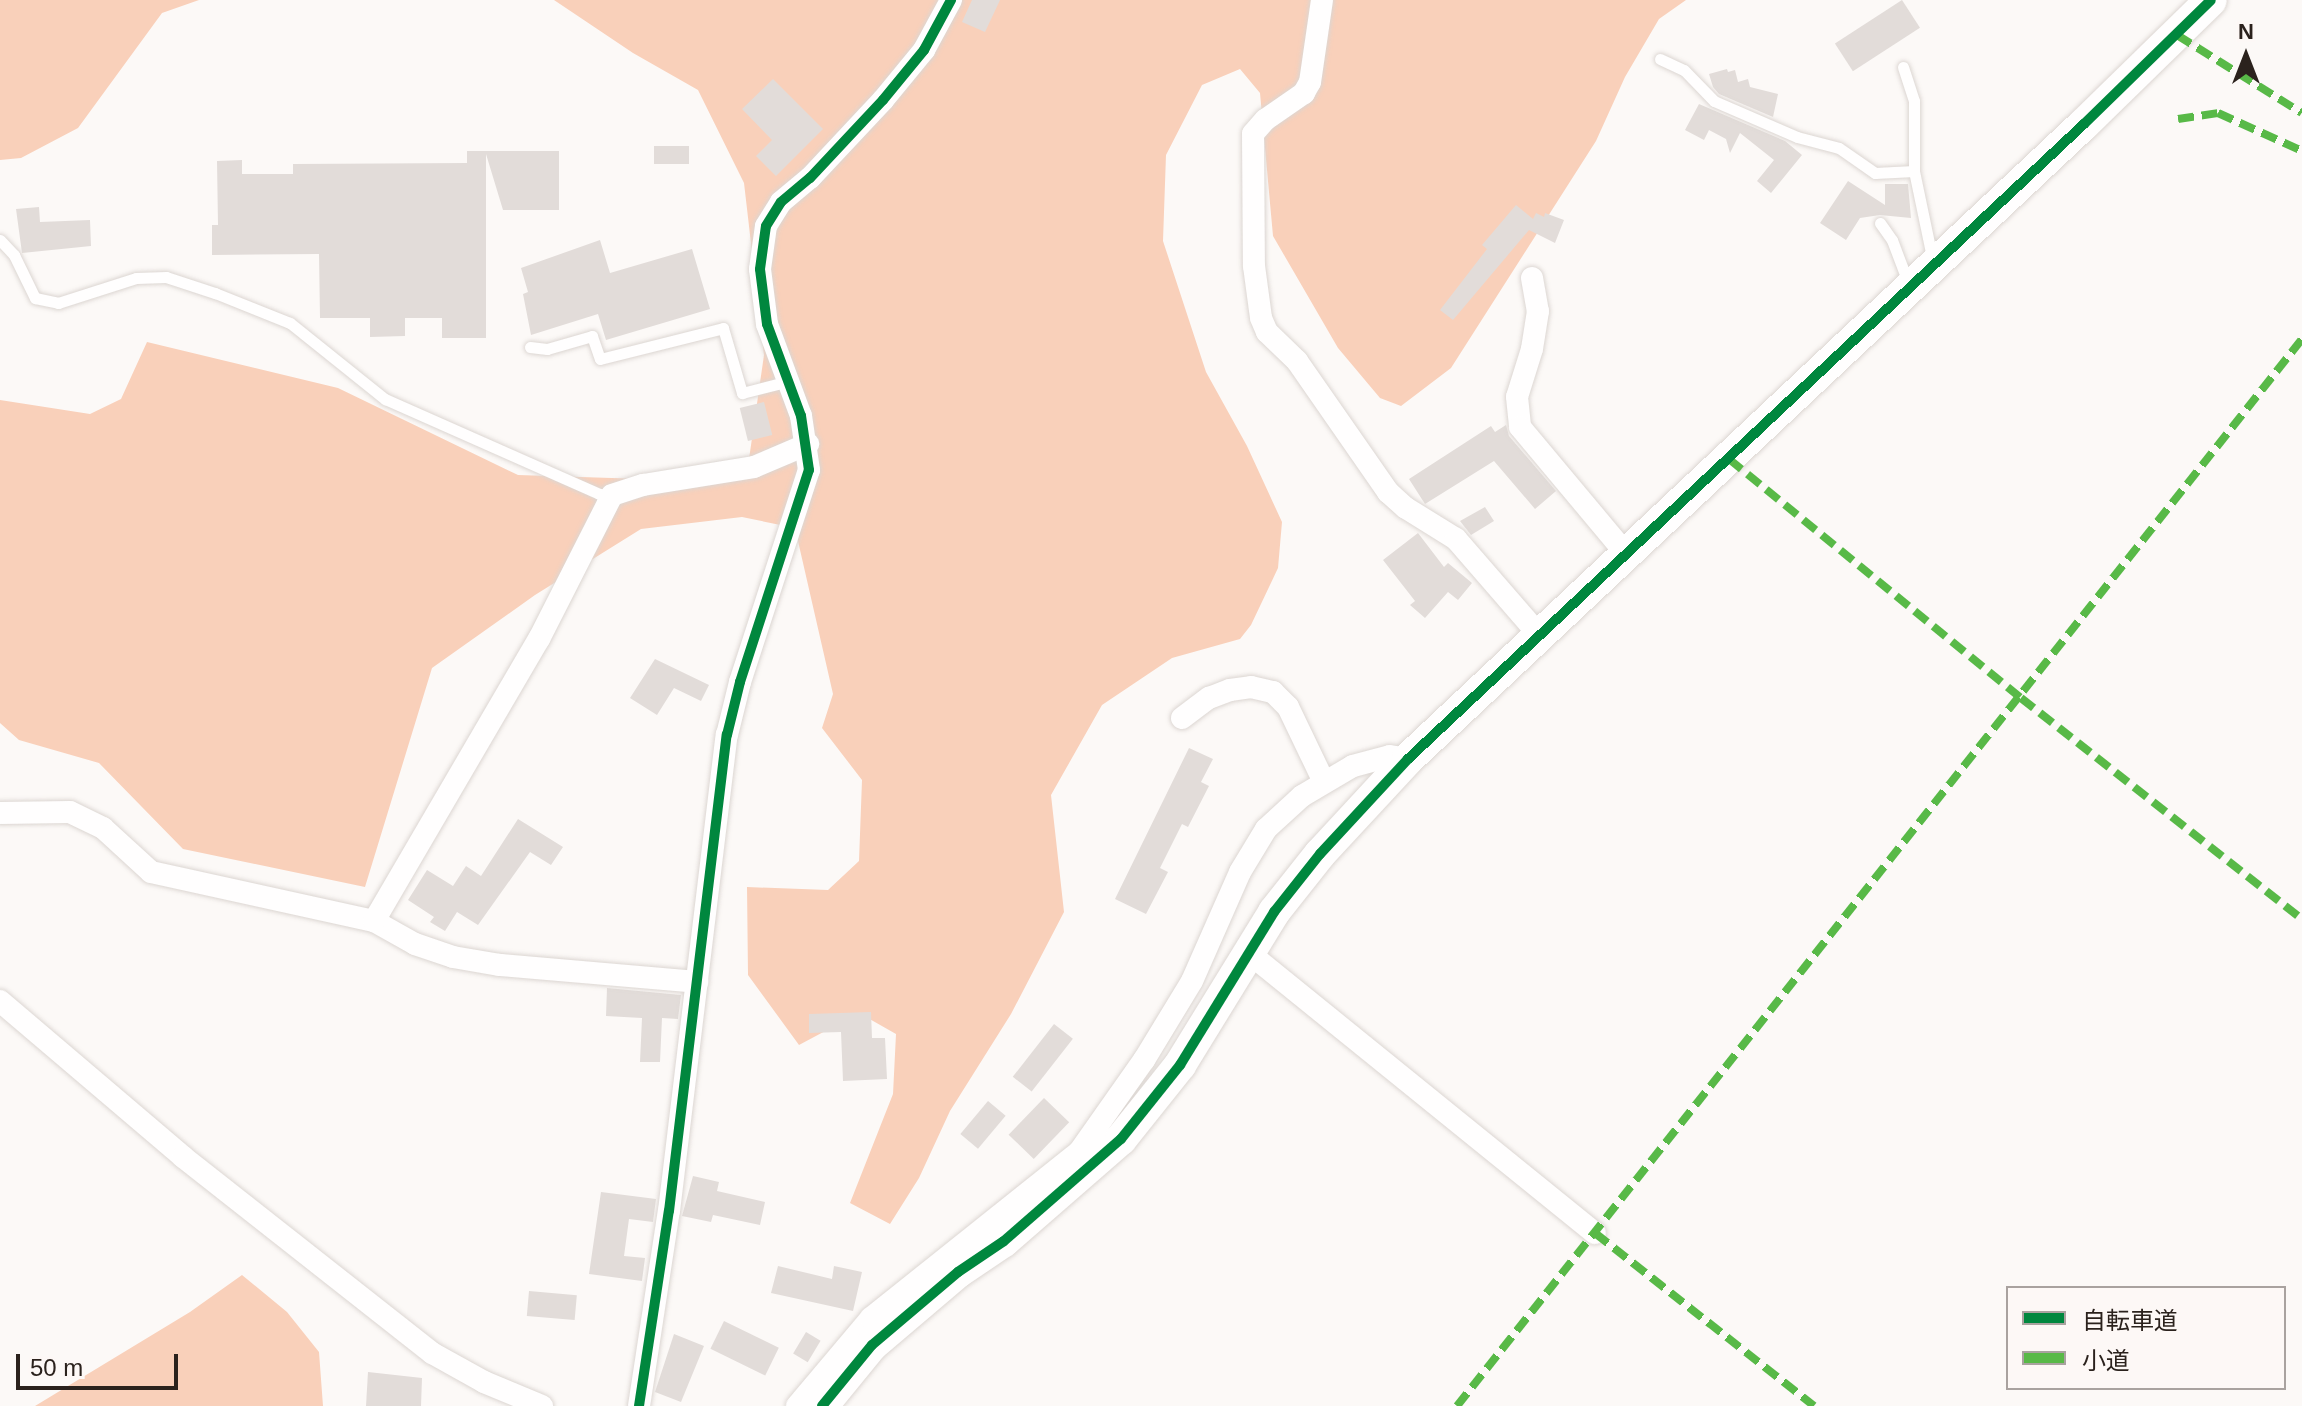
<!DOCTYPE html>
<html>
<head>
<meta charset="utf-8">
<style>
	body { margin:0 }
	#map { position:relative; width:2302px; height:1406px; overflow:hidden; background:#fcf9f7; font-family:Helvetica,"Noto Sans JP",sans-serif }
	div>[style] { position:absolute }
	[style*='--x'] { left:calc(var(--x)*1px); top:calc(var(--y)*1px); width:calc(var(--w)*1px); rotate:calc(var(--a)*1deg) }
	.forest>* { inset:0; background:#f9d0ba }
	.building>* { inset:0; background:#e2dcd9; transform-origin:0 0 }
	.roads { filter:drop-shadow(0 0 2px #dcd6d2) drop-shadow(0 0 2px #dcd6d2) }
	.lane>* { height:11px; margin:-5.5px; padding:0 5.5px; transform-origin:5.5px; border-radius:5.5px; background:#fffefe }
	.street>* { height:22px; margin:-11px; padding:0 11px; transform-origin:11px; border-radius:11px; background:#fffefe }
	.secondary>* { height:32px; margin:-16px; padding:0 16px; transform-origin:16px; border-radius:16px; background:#fffefe }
	.quiet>* { height:8px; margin-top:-4px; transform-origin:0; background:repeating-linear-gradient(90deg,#58b947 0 16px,transparent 0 24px) }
	.cycleway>* { height:10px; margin:-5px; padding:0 5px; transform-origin:5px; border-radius:5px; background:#00873e }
	span { translate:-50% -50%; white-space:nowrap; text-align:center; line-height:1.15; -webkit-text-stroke:8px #fdf8f6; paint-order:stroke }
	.legend { position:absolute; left:2006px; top:1286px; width:280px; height:104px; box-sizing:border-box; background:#fdf8f6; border:2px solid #a9a29f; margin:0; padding:10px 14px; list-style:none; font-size:24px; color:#2b221d }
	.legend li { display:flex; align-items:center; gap:16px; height:40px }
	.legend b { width:40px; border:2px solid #a9a29f }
	.north { position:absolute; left:2206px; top:16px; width:80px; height:80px; -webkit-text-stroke:6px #fdf8f6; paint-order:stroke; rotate:0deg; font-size:22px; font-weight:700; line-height:32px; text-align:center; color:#2b221d }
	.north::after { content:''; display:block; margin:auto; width:28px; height:36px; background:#2b221d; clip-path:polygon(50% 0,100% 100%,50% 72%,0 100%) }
	.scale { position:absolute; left:16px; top:1354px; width:162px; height:36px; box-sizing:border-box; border:4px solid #2b221d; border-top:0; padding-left:10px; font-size:24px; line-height:28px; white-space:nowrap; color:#2b221d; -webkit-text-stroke:6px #fdf8f6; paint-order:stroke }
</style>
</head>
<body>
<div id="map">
	<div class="forest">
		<i style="clip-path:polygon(0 0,199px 0,162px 13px,78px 128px,21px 158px,0 160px)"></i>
		<i style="clip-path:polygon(554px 0,1686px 0,1659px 19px,1625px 77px,1596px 141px,1451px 368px,1401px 406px,1380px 398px,1338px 348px,1273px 236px,1260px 93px,1240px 69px,1202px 85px,1166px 155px,1163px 241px,1206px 372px,1247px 446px,1282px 522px,1278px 568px,1251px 625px,1240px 639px,1172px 658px,1102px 705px,1051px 795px,1064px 912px,1011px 1014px,950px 1111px,919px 1178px,890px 1224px,850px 1203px,893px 1094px,896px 1034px,859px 1013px,799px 1045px,748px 975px,747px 887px,828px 890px,859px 861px,862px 780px,822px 728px,833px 694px,795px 528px,742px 517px,641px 529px,535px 595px,432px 668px,365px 887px,183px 849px,99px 763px,19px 740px,0 723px,0 400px,90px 414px,121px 399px,147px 342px,338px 388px,518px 475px,674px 480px,748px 466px,764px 355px,744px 183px,698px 90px,633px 53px)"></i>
		<i style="clip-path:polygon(242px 1275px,287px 1312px,319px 1352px,323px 1406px,35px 1406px,190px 1312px)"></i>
	</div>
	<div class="building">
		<i style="clip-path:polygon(972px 0,1000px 0,985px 32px,962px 22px)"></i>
		<i style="left:1902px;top:0;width:33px;height:80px;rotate:57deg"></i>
		<i style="clip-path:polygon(1727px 69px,1728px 72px,1735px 70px,1738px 82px,1748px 79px,1750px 87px,1778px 94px,1773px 117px,1719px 94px,1713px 87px,1709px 74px)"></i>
		<i style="clip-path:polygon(773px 79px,823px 129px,776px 176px,756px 156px,772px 140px,742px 109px)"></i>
		<i style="clip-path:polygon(1699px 104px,1785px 141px,1802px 155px,1771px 193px,1757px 181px,1774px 160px,1740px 133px,1730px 153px,1726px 139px,1709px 130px,1704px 140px,1685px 130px)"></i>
		<i style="left:654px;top:146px;width:35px;height:18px"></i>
		<i style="clip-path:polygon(467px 151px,559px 151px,559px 210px,503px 210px,486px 154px,486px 338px,442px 338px,442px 318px,405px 318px,405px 336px,370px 337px,370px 318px,320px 318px,319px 254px,212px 255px,212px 225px,218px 225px,217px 161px,242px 160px,242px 174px,293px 174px,293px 164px,467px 163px)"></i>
		<i style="clip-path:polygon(1848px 181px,1885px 205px,1885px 184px,1908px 184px,1911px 218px,1880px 215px,1860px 218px,1846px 240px,1820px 223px)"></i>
		<i style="clip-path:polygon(1516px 205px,1533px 219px,1536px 213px,1544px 217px,1545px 213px,1564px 220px,1555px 243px,1529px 230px,1453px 320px,1440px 310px,1487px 249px,1482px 245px)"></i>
		<i style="clip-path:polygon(39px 207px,40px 222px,90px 220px,91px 246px,22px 253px,16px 209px)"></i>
		<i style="clip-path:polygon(600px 240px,610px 273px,692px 249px,710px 309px,606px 340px,598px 314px,531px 335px,523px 294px,528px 292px,521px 268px)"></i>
		<i style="left:764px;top:402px;width:34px;height:25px;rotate:76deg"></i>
		<i style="clip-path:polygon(1506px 425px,1509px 436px,1556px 491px,1535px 509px,1494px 461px,1425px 504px,1409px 479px,1491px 426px,1495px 432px)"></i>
		<i style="clip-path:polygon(1485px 507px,1494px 521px,1471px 535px,1460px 521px)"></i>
		<i style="clip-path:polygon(1418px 533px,1444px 567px,1448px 563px,1472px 583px,1458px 600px,1448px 592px,1425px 618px,1410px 605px,1415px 601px,1383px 560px)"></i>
		<i style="clip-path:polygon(655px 659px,709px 685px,701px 701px,674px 688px,657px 715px,630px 698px)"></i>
		<i style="clip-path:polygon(1189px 748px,1213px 759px,1201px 782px,1209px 786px,1188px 827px,1182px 824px,1160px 868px,1168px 872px,1146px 914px,1115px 899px)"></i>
		<i style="clip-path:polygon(518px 819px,563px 847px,551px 865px,530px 852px,478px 925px,457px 912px,445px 931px,430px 922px,434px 917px,408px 900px,427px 870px,453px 886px,466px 866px,481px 876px)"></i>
		<i style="clip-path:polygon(607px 988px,681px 995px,678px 1019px,662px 1018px,660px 1062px,640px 1062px,642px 1018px,606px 1016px)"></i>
		<i style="clip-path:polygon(871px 1012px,872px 1038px,885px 1038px,887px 1079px,843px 1081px,841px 1032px,809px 1033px,809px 1014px)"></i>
		<i style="left:1054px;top:1024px;width:24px;height:67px;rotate:38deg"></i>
		<i style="left:1044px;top:1098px;width:35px;height:51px;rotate:44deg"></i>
		<i style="left:988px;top:1101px;width:23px;height:43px;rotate:40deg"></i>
		<i style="clip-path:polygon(693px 1176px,719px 1182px,717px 1191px,765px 1202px,760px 1225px,713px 1215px,711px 1222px,682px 1216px)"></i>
		<i style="clip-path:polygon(601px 1192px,656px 1199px,653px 1222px,629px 1219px,624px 1256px,645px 1258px,642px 1281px,589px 1274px)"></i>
		<i style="clip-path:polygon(778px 1266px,832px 1279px,834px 1266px,862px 1272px,853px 1311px,771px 1293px)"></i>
		<i style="left:529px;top:1291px;width:48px;height:25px;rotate:5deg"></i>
		<i style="left:724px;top:1321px;width:61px;height:31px;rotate:26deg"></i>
		<i style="left:806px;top:1332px;width:17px;height:25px;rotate:31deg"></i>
		<i style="clip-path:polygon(674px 1334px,704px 1346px,681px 1402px,655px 1392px)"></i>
		<i style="clip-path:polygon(368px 1372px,422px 1378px,421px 1406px,366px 1406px)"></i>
	</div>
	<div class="roads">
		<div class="lane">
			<i style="--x:1660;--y:59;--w:26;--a:25"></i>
			<i style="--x:1684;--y:70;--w:43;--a:45.9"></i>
			<i style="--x:1714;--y:101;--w:90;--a:23.4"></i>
			<i style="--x:1797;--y:137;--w:43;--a:14.7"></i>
			<i style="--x:1839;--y:148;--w:44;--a:34.8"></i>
			<i style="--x:1875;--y:173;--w:39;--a:-3"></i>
			<i style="--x:1903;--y:67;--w:36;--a:72"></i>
			<i style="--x:1914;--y:101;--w:70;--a:90"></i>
			<i style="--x:1914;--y:171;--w:93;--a:78.2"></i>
			<i style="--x:1880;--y:223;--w:21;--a:55"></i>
			<i style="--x:1892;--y:240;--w:48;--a:69.3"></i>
			<i style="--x:0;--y:240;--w:21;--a:47"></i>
			<i style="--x:14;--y:255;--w:48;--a:64"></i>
			<i style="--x:35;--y:298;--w:24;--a:12"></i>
			<i style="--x:58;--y:303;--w:82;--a:-17.8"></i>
			<i style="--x:136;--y:278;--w:30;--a:-2"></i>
			<i style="--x:166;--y:277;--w:52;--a:18.1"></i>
			<i style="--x:215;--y:293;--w:81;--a:21.8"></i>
			<i style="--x:290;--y:323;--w:122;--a:38.7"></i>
			<i style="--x:385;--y:399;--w:234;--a:23.9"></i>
			<i style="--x:599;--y:494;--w:13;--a:4"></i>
			<i style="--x:530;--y:347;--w:17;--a:7"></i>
			<i style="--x:547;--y:349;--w:47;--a:-16.1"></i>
			<i style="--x:592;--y:336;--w:24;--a:71"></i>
			<i style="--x:600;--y:359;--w:127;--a:-14.1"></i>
			<i style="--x:723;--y:328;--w:68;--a:73.7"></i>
			<i style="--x:742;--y:393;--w:49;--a:-14.3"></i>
		</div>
		<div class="street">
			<i style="--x:1322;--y:0;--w:83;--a:98.3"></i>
			<i style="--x:1310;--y:82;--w:13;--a:119"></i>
			<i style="--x:1304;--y:93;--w:47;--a:145.3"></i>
			<i style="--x:1265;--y:120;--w:18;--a:131"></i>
			<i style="--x:1253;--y:134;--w:132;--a:89.6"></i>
			<i style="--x:1254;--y:266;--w:52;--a:82.3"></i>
			<i style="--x:1261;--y:318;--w:15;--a:67"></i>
			<i style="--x:1267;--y:332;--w:42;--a:44"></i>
			<i style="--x:1297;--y:361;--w:160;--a:55.2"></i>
			<i style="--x:1388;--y:492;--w:24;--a:42"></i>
			<i style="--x:1406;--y:508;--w:59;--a:31.8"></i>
			<i style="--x:1456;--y:539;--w:130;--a:49.1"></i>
			<i style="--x:1532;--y:278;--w:34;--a:80"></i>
			<i style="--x:1538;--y:311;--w:38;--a:99"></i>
			<i style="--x:1532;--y:349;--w:50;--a:107.4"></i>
			<i style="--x:1517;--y:397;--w:30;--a:84"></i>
			<i style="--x:1520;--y:427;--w:167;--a:50.1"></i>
			<i style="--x:1182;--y:718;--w:34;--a:-37"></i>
			<i style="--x:1209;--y:698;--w:22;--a:-21"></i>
			<i style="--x:1230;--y:690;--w:21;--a:-8"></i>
			<i style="--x:1251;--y:687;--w:23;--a:13"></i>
			<i style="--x:1273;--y:692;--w:21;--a:45"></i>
			<i style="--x:1288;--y:707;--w:83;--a:64.4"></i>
			<i style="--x:0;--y:813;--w:70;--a:-0.8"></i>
			<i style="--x:70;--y:812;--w:37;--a:26"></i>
			<i style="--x:103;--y:828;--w:65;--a:42.5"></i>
			<i style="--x:151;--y:872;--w:228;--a:12.4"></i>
			<i style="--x:374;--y:921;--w:47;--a:29.3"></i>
			<i style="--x:415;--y:944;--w:40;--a:18.9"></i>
			<i style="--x:453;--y:957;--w:48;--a:9.7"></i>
			<i style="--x:500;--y:965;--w:198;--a:4.9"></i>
			<i style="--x:374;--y:921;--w:327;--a:-59.7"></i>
			<i style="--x:539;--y:639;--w:161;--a:-63.1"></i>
			<i style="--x:612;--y:495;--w:33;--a:-18"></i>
			<i style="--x:643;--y:485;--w:112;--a:-9.2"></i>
			<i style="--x:754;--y:467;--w:59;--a:-23.1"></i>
			<i style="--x:1249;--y:953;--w:445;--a:39"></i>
			<i style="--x:0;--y:1001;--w:240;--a:40.4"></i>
			<i style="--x:183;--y:1157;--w:317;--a:38.2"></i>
			<i style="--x:432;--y:1353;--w:60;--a:29.1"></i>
			<i style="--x:484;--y:1382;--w:63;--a:22.5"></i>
			<i style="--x:639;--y:1406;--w:197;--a:-81.3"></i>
			<i style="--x:669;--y:1211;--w:480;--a:-83.1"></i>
			<i style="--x:727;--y:735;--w:55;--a:-76.2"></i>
			<i style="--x:740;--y:682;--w:223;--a:-72"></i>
			<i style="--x:809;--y:470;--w:55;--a:-98.4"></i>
			<i style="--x:801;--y:416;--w:98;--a:-110.3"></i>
			<i style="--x:767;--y:324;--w:55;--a:-97.3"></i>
			<i style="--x:760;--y:269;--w:43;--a:-82.1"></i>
			<i style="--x:766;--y:226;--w:28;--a:-58"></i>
			<i style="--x:781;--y:202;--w:38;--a:-40"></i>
			<i style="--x:810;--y:178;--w:107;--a:-46.9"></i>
			<i style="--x:883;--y:100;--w:65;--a:-50.6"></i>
			<i style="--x:924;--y:50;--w:57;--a:-61.6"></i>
			<i style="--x:797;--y:1406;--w:115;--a:-49.9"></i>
			<i style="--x:871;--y:1318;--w:266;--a:-38.6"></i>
			<i style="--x:1079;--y:1152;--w:113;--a:-54.8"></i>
			<i style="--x:1144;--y:1060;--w:92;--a:-58.7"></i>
			<i style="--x:1192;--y:981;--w:119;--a:-66.2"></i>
			<i style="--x:1240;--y:872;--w:50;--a:-58.8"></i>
			<i style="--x:1266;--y:829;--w:49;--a:-42.5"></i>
			<i style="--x:1302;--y:796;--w:59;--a:-30.5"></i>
			<i style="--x:1353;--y:766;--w:38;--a:-15"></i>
			<i style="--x:1390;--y:756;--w:18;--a:9"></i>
		</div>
		<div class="secondary">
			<i style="--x:822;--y:1406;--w:79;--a:-50.7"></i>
			<i style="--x:872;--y:1345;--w:113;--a:-40.3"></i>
			<i style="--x:958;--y:1272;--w:55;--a:-34"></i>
			<i style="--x:1004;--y:1241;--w:155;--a:-41.1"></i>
			<i style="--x:1121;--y:1139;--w:95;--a:-51.4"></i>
			<i style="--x:1180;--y:1065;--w:180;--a:-58.4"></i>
			<i style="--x:1274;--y:912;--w:74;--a:-51.6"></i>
			<i style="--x:1320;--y:854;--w:129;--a:-47.2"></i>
			<i style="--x:1408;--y:759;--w:927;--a:-43.21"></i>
			<i style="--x:2084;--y:124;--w:177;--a:-44.3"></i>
		</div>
	</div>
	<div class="quiet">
		<i style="--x:2177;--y:35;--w:147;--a:32"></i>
		<i style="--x:2178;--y:119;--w:40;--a:-8.5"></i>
		<i style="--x:2218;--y:113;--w:92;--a:24.3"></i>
		<i style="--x:1729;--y:459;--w:377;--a:39.3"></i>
		<i style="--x:2021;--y:698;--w:357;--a:38.2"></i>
		<i style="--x:1595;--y:1233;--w:279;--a:38.3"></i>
		<i style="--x:1457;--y:1406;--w:1361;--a:-51.62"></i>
	</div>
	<div class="cycleway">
		<i style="--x:639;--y:1406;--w:197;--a:-81.3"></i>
		<i style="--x:669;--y:1211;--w:480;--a:-83.1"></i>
		<i style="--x:727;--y:735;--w:55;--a:-76.2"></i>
		<i style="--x:740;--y:682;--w:223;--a:-72"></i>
		<i style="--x:809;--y:470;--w:55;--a:-98.4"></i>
		<i style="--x:801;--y:416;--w:98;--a:-110.3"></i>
		<i style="--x:767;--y:324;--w:55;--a:-97.3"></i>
		<i style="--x:760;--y:269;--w:43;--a:-82.1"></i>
		<i style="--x:766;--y:226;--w:28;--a:-58"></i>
		<i style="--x:781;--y:202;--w:38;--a:-40"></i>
		<i style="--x:810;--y:178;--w:107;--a:-46.9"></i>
		<i style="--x:883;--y:100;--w:65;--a:-50.6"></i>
		<i style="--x:924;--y:50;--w:57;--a:-61.6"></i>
		<i style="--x:822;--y:1406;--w:79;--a:-50.7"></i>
		<i style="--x:872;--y:1345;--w:113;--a:-40.3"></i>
		<i style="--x:958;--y:1272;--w:55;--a:-34"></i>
		<i style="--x:1004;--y:1241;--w:155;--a:-41.1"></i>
		<i style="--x:1121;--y:1139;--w:95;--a:-51.4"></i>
		<i style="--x:1180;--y:1065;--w:180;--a:-58.4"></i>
		<i style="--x:1274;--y:912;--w:74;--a:-51.6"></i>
		<i style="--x:1320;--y:854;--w:129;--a:-47.2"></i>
		<i style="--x:1408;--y:759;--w:927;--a:-43.21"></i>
		<i style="--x:2084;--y:124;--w:177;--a:-44.3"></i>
	</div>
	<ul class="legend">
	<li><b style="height:10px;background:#00873e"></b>自転車道</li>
	<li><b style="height:10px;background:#58b947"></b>小道</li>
	</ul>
	<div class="north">N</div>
	<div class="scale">50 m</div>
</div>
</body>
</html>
